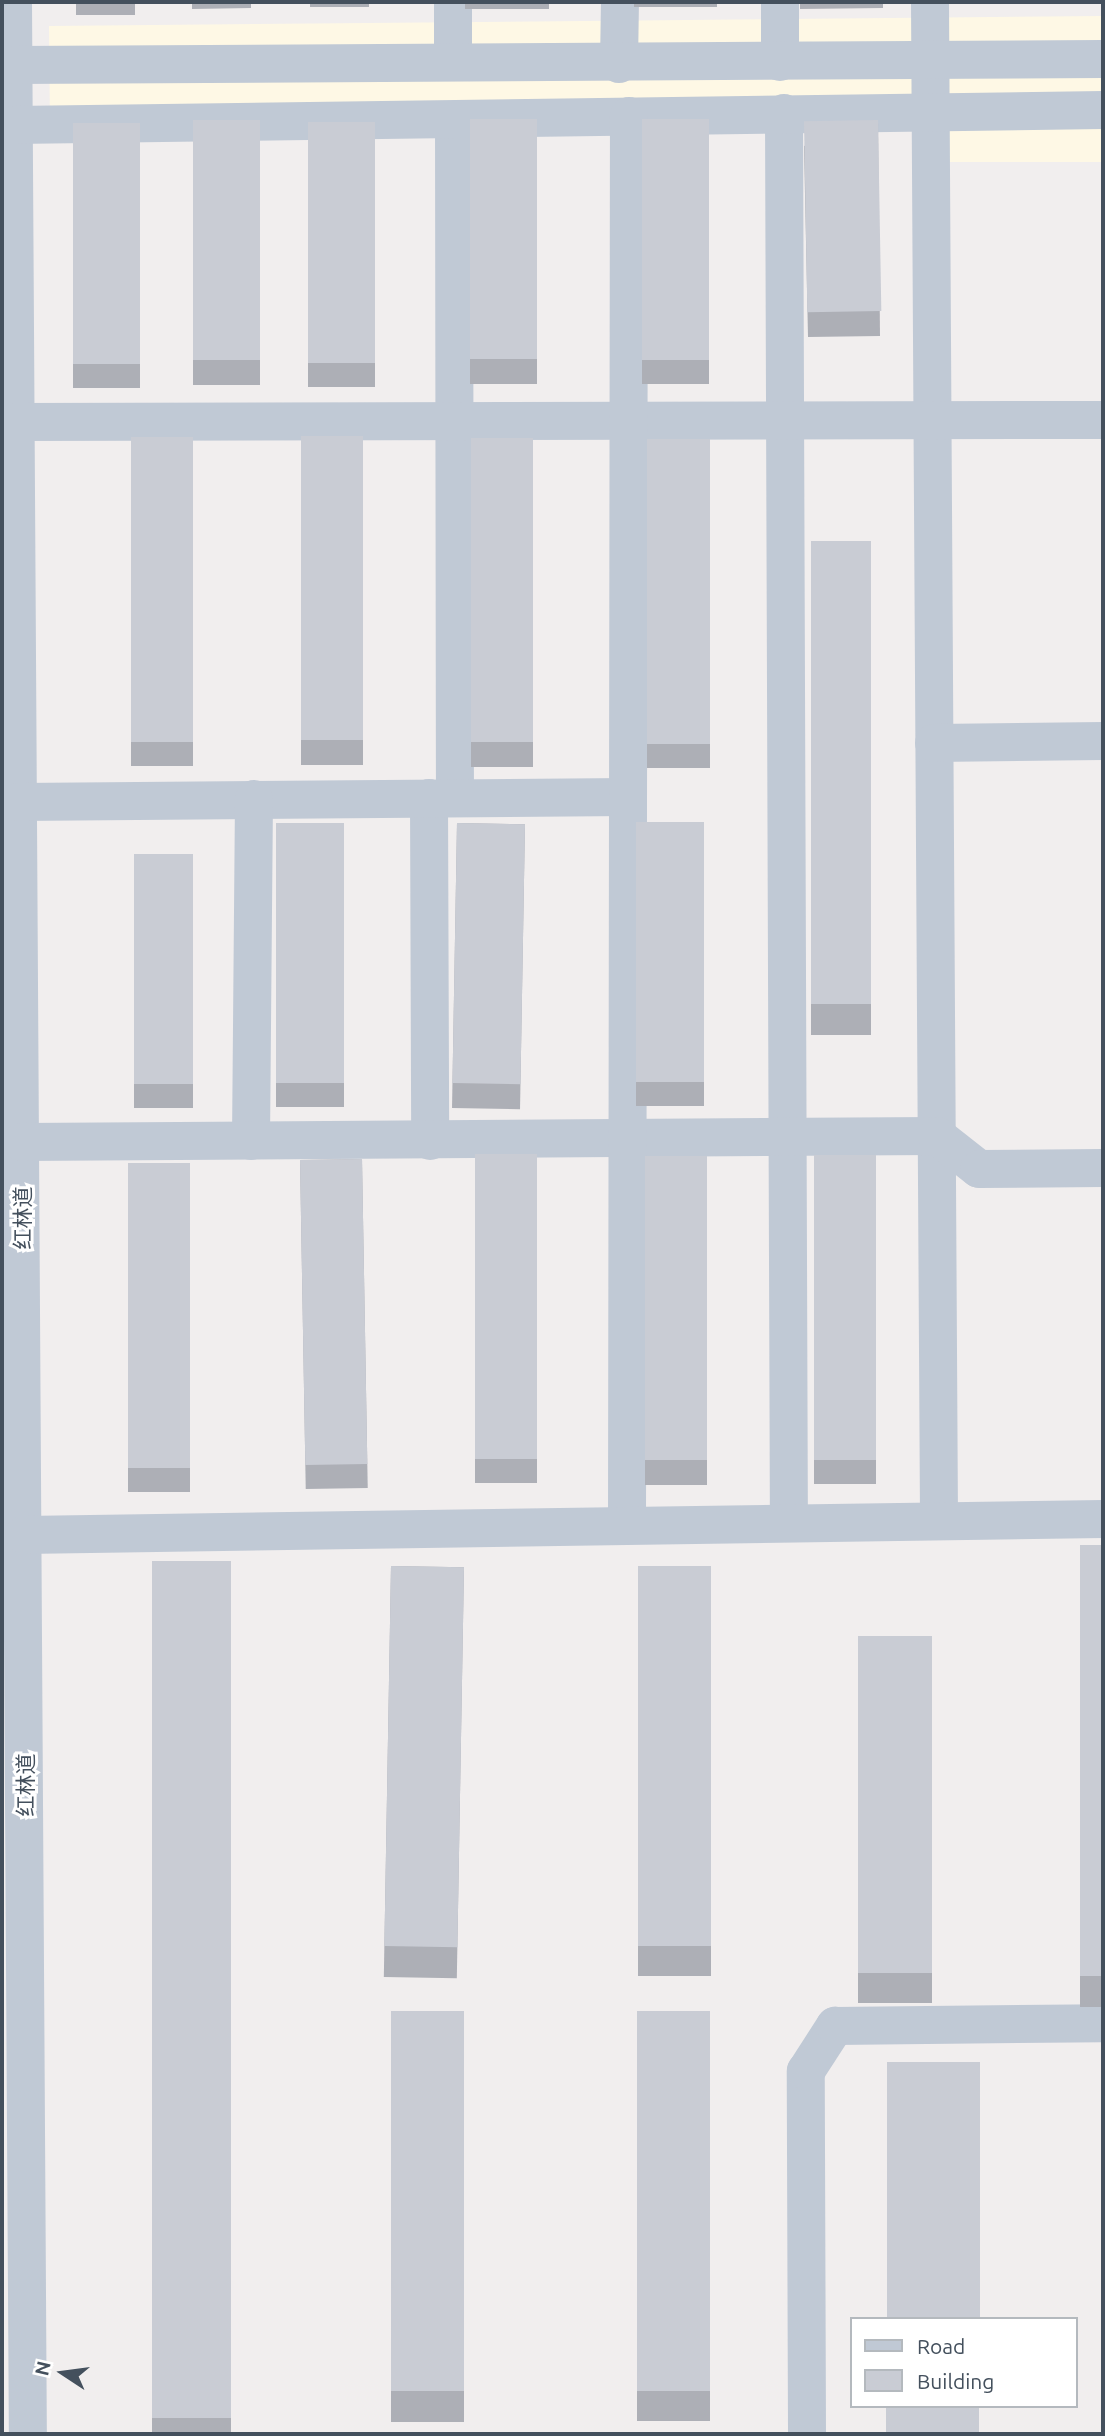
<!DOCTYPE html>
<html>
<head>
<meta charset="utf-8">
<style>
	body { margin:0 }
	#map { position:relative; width:1105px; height:2436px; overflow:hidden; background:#f1eeee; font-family:Ubuntu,"Noto Sans SC",sans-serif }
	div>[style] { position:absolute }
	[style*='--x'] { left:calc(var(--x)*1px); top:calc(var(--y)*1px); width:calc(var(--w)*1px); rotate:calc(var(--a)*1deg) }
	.commercial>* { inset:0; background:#fef8e5 }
	.minor>* { height:38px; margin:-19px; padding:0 19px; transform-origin:19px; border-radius:19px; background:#c0c9d5 }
	.wall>* { inset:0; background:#adafb6; transform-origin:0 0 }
	.building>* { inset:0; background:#c9ccd4; transform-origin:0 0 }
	span { translate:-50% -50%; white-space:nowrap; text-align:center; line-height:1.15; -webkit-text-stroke:6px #fff; paint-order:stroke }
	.street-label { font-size:21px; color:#44505d }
	.frame { position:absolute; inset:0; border:4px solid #44505d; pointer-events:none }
	.legend { position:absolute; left:850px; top:2317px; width:228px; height:91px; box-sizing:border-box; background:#fff; border:2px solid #b4b9be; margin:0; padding:9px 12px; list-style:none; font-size:21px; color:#44505d }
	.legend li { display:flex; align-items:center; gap:14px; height:35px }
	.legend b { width:35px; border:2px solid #b4b9be }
	.north { position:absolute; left:28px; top:2338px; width:70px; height:70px; -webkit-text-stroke:5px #fff; paint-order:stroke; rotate:283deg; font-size:19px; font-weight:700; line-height:28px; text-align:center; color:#44505d }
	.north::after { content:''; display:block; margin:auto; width:24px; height:32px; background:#44505d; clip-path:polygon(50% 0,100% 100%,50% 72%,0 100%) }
</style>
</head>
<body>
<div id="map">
	<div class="commercial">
		<i style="clip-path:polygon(1103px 16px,1103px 162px,938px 162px,939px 114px,50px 127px,49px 26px)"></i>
	</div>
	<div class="minor">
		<i style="--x:13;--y:2;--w:2432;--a:89.65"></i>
		<i style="--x:453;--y:2;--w:59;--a:90"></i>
		<i style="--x:780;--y:2;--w:60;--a:90"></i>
		<i style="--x:930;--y:2;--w:1518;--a:89.66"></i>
		<i style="--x:619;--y:64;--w:62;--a:-89.1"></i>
		<i style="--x:13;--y:65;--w:1090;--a:-0.32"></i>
		<i style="--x:784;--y:113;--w:1410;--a:89.8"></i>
		<i style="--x:454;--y:121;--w:677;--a:89.92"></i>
		<i style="--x:14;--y:125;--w:1089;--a:-0.79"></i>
		<i style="--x:15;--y:422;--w:1088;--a:-0.11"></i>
		<i style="--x:934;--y:743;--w:169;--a:-0.7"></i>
		<i style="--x:429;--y:798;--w:343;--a:89.8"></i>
		<i style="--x:18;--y:802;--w:610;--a:-0.47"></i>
		<i style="--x:251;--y:1141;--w:342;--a:-89.5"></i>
		<i style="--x:21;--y:1142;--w:916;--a:-0.38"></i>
		<i style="--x:937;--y:1136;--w:53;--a:38.2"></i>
		<i style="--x:979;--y:1169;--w:124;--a:-0.5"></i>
		<i style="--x:627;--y:1525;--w:1409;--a:-89.92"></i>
		<i style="--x:24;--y:1535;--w:1079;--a:-0.85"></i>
		<i style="--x:807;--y:2434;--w:363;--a:-90.2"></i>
		<i style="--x:806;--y:2071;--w:54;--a:-57.2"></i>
		<i style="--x:835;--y:2026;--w:268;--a:-0.6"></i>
	</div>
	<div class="wall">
		<i style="left:76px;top:2px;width:59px;height:13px"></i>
		<i style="clip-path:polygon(192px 2px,251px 2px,251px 8px,192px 9px)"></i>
		<i style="left:310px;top:2px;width:59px;height:5px"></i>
		<i style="left:465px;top:2px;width:84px;height:7px"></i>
		<i style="left:634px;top:2px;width:83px;height:5px"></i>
		<i style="clip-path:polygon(800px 2px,883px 2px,883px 8px,800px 9px)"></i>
		<i style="left:537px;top:119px;width:265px;height:67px;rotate:90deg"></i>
		<i style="left:642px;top:119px;width:67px;height:265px"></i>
		<i style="left:260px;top:120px;width:265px;height:67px;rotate:90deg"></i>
		<i style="clip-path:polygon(878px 120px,880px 336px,808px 337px,804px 146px)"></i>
		<i style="left:308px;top:122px;width:67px;height:265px"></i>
		<i style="left:73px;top:123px;width:67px;height:265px"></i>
		<i style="left:363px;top:436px;width:329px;height:62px;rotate:90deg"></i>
		<i style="left:131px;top:437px;width:62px;height:329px"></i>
		<i style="left:533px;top:438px;width:329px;height:62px;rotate:90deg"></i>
		<i style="left:647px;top:439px;width:63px;height:329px"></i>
		<i style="left:871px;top:541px;width:494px;height:60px;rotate:90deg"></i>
		<i style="left:636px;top:822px;width:68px;height:284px"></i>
		<i style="left:276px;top:823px;width:68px;height:284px"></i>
		<i style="left:457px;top:823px;width:68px;height:285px;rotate:1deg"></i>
		<i style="left:134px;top:854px;width:59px;height:254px"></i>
		<i style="left:475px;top:1154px;width:62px;height:329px"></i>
		<i style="left:814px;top:1155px;width:62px;height:329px"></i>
		<i style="left:645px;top:1156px;width:62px;height:329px"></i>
		<i style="left:362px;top:1159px;width:329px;height:62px;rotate:89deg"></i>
		<i style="left:128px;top:1163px;width:62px;height:329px"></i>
		<i style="left:1080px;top:1545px;width:23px;height:462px"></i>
		<i style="left:231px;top:1561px;width:873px;height:79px;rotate:90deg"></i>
		<i style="left:391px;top:1566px;width:73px;height:411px;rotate:1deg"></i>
		<i style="left:638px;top:1566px;width:73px;height:410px"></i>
		<i style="left:858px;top:1636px;width:74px;height:367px"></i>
		<i style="left:391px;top:2011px;width:73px;height:411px"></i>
		<i style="left:637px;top:2011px;width:73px;height:410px"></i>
	</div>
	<div class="building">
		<i style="left:537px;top:119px;width:240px;height:67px;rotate:90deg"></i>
		<i style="left:642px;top:119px;width:67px;height:241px"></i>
		<i style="left:260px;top:120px;width:240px;height:67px;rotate:90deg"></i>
		<i style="left:878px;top:120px;width:191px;height:74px;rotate:89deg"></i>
		<i style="left:308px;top:122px;width:67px;height:241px"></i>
		<i style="left:73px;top:123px;width:67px;height:241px"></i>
		<i style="left:363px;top:436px;width:304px;height:62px;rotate:90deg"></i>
		<i style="left:131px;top:437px;width:62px;height:305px"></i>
		<i style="left:533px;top:438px;width:304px;height:62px;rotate:90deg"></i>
		<i style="left:647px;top:439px;width:63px;height:305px"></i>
		<i style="left:871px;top:541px;width:463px;height:60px;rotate:90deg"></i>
		<i style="left:636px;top:822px;width:68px;height:260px"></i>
		<i style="left:276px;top:823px;width:68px;height:260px"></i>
		<i style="left:457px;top:823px;width:68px;height:260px;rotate:1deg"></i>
		<i style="left:134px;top:854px;width:59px;height:230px"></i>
		<i style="left:475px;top:1154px;width:62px;height:305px"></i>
		<i style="left:814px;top:1155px;width:62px;height:305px"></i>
		<i style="left:645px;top:1156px;width:62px;height:304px"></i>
		<i style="left:362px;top:1159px;width:305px;height:62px;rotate:89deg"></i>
		<i style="left:128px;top:1163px;width:62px;height:305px"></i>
		<i style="left:1080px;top:1545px;width:23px;height:431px"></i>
		<i style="left:231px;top:1561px;width:857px;height:79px;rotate:90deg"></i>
		<i style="left:391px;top:1566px;width:73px;height:380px;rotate:1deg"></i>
		<i style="left:638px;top:1566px;width:73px;height:380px"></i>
		<i style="left:858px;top:1636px;width:74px;height:337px"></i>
		<i style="left:391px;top:2011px;width:73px;height:380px"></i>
		<i style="left:637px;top:2011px;width:73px;height:380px"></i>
		<i style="left:887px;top:2062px;width:93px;height:257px"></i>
		<i style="left:886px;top:2406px;width:93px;height:28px"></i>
	</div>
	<div class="street-label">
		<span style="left:22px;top:1218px;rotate:-90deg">红林道</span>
		<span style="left:25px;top:1785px;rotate:-90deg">红林道</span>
	</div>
	<div class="frame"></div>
	<ul class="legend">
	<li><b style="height:9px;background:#c0c9d5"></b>Road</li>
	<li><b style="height:19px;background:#c9ccd4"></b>Building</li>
	</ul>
	<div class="north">N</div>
</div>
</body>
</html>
